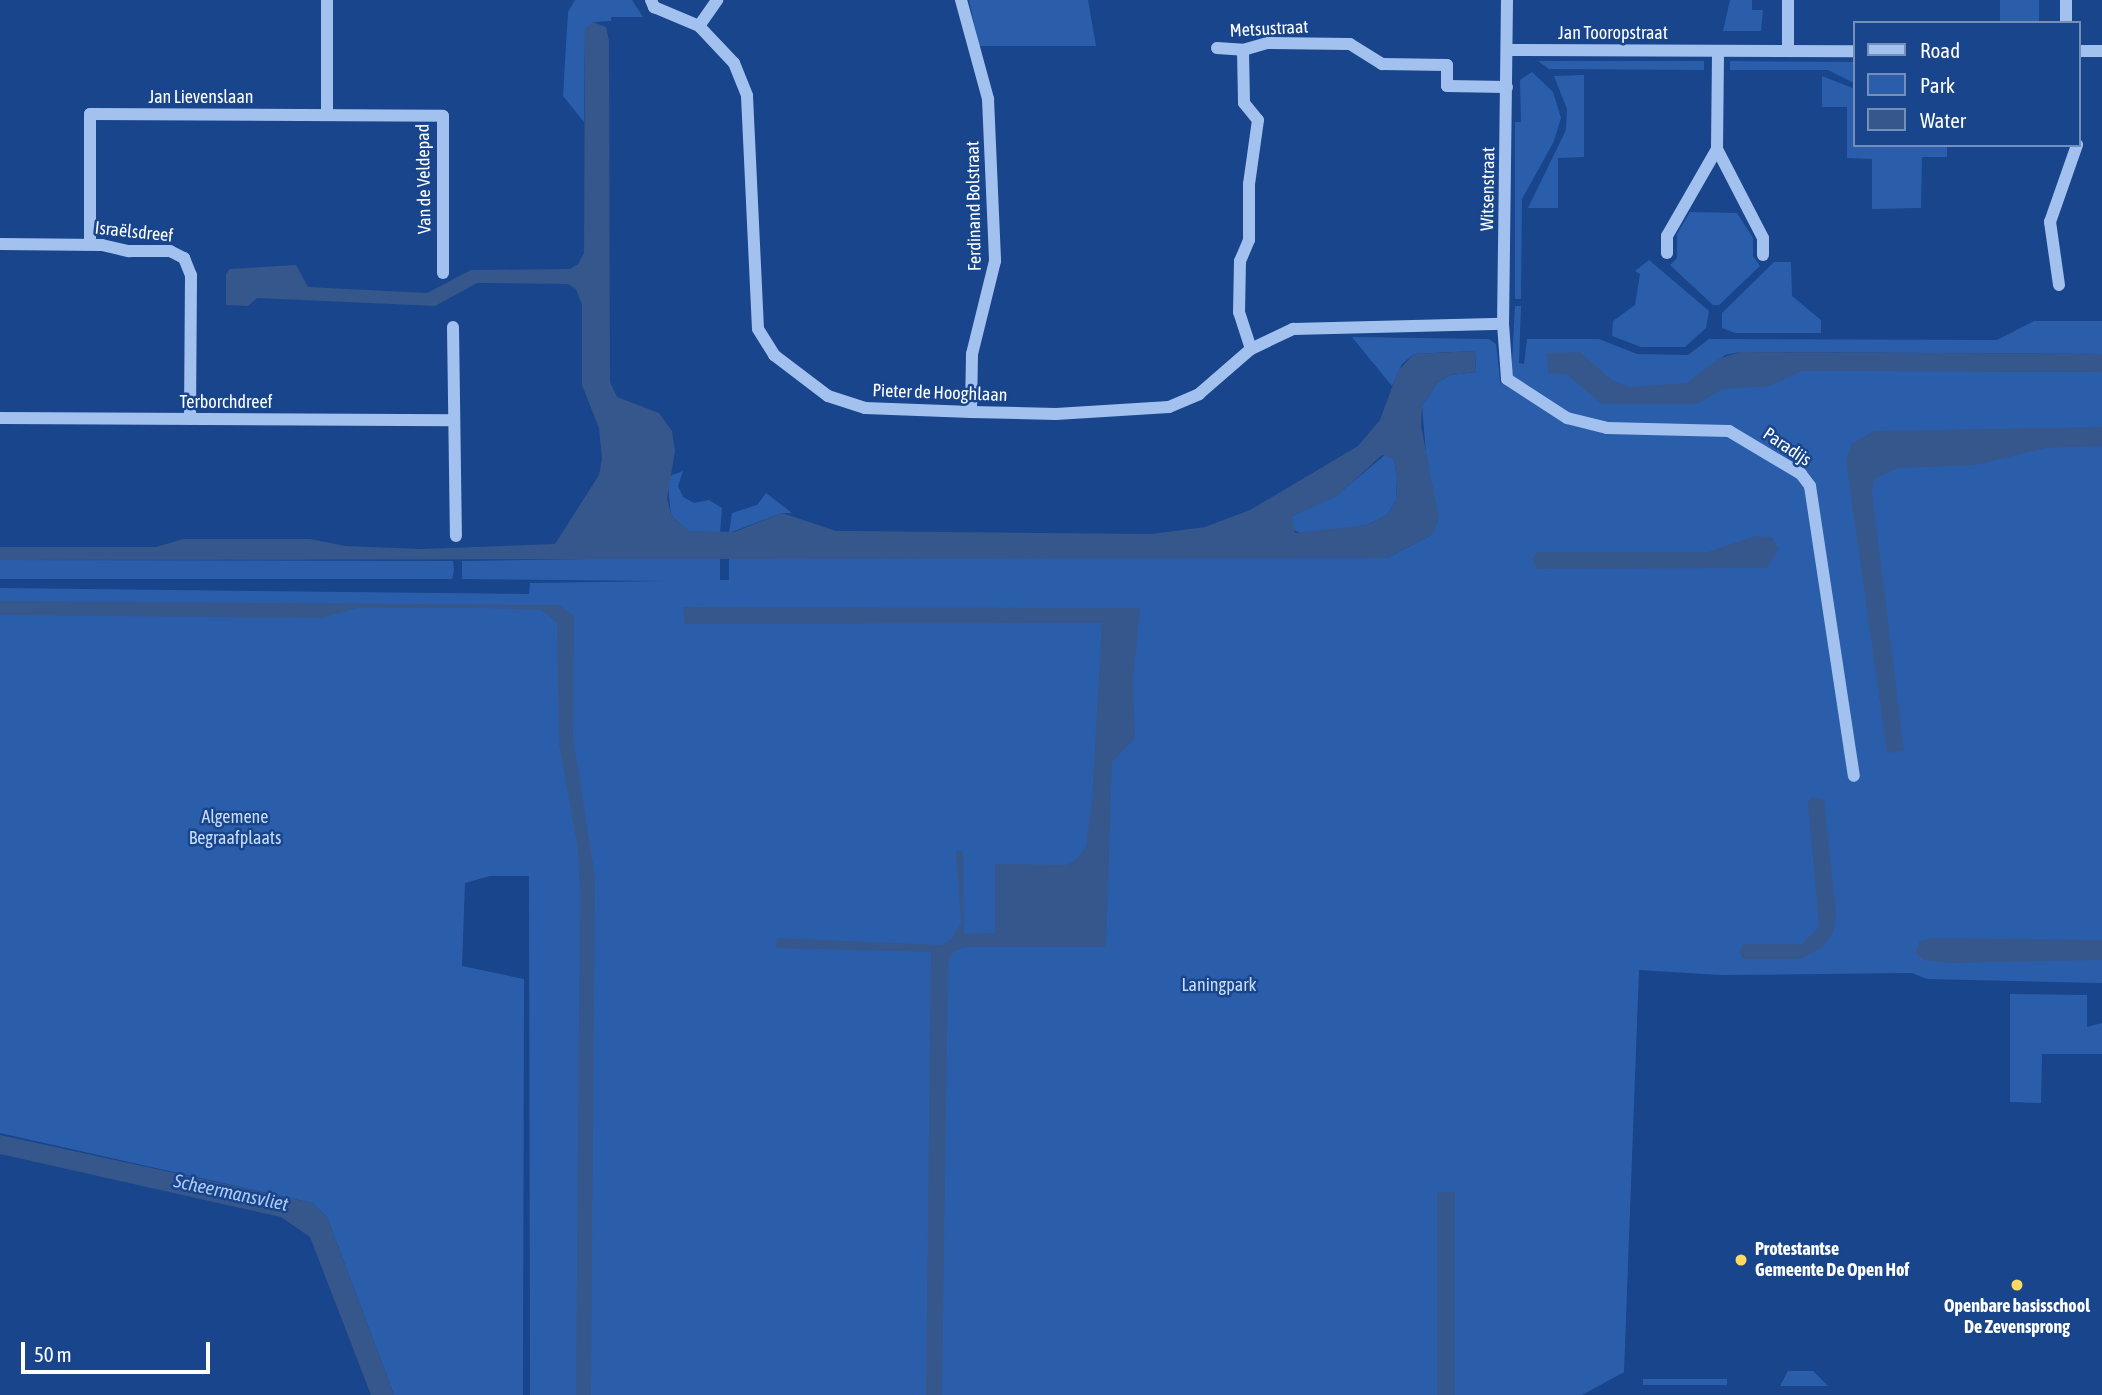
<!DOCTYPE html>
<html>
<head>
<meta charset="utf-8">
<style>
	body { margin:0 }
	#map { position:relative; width:2102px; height:1395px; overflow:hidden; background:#18458b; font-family:"Asap Condensed",sans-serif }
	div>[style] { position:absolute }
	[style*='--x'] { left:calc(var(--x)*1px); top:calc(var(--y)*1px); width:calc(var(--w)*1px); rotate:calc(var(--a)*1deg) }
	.green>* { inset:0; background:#2b5eaa; transform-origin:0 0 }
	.water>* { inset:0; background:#36578b; transform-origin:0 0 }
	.minor>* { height:12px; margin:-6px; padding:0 6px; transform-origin:6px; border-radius:6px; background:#a3c1ee }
	.dots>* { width:19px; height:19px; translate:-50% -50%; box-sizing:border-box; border:4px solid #18458b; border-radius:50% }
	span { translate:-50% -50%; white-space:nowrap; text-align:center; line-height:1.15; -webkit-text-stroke:5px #18458b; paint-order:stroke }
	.street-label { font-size:18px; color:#fff }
	.park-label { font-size:18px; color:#c9ddfa }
	.poi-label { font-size:18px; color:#fff; font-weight:700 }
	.left { translate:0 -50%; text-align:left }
	.water-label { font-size:19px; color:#afcbf5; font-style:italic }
	.legend { position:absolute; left:1853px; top:21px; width:228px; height:126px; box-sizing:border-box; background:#18458b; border:2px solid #748fb9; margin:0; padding:9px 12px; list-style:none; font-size:21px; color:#fff }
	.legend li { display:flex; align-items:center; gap:14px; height:35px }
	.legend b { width:35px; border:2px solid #748fb9 }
	.scale { position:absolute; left:21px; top:1342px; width:189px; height:32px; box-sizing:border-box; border:4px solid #fff; border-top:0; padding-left:9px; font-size:21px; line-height:24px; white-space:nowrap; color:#fff; -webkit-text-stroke:5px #18458b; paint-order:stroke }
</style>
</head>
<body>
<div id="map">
	<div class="green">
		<i style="clip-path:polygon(575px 0,632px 0,643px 17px,611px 17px,611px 21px,593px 22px,585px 30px,584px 122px,563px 96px,568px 12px)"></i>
		<i style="clip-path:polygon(969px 0,1088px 0,1096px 46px,979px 46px)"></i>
		<i style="clip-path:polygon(1730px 0,1752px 0,1752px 10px,1763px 10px,1761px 31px,1723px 31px)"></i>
		<i style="left:2000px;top:0;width:39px;height:23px"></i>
		<i style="clip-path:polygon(1538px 61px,1704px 61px,1704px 70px,1549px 69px)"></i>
		<i style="clip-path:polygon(1730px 61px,1854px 62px,1854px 83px,1828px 70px,1730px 70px)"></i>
		<i style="clip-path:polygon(1532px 72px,1553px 92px,1561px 118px,1554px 141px,1522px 199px,1521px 299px,1515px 299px,1515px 122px,1521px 122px,1520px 80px)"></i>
		<i style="clip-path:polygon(1584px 75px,1584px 157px,1558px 158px,1558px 208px,1528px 208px,1566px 130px,1567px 109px,1554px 76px)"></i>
		<i style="clip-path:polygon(1822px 76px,1855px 89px,1855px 145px,1947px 145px,1947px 157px,1922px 157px,1921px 208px,1872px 209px,1872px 159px,1847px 158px,1847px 107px,1822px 107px)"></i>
		<i style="clip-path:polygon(1690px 212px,1737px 213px,1753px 238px,1753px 256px,1760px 266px,1719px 305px,1713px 305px,1670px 265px,1677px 258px,1677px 234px)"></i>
		<i style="clip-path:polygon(1649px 260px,1709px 311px,1706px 328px,1685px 347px,1641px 347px,1612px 336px,1613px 321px,1635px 305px,1640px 274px,1635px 271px)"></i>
		<i style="clip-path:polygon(1774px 262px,1791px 262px,1792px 296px,1821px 320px,1821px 333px,1735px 333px,1722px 328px,1722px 313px)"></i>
		<i style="clip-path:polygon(1515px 306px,1521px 306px,1519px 363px,1524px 364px,1527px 339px,1599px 339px,1637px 354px,1688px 355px,1709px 339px,1997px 340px,2034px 321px,2102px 321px,2102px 354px,1740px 352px,1725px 355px,1706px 369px,2102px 372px,2102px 983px,1927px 979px,1912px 973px,1721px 975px,1639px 970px,1624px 1372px,1582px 1395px,530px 1395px,529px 876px,490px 876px,465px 883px,462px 966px,524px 979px,523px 1395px,394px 1395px,327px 1217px,312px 1203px,0 1133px,0 588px,529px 594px,530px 583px,664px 581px,462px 579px,462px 561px,720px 557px,720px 580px,729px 580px,729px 557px,1387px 558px,1433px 534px,1422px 406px,1438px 382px,1451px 375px,1476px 372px,1475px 351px,1414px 354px,1402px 364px,1392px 386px,1352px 337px,1489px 339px,1496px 344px,1501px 388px,1501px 363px,1512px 363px)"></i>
		<i style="clip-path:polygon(1386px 454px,1394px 459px,1397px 477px,1396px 501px,1387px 515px,1367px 525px,1302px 534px,1292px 529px,1292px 516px,1336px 496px)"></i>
		<i style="clip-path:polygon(683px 471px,678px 486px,683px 497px,694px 503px,709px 500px,722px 508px,720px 533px,688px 531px,671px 515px,667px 477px)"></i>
		<i style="clip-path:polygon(766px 493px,792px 513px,782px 513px,729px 533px,732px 513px,757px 505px)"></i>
		<i style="clip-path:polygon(0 560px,453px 561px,454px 570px,452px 579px,0 579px)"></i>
		<i style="clip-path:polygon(2010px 994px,2087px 995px,2087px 1027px,2102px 1023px,2102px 1054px,2042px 1054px,2041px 1103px,2010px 1102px)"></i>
		<i style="clip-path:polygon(1788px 1371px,1813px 1371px,1828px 1386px,1780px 1386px)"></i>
		<i style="left:1643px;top:1379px;width:84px;height:6px"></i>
	</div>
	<div class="water">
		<i style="clip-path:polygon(evenodd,593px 22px,606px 27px,609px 41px,610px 382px,617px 397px,659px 413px,672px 431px,675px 451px,667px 498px,671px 515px,688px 531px,734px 532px,782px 513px,836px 531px,855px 531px,1151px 534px,1205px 527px,1250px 510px,1358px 446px,1380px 420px,1398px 371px,1414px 354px,1475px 351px,1476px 372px,1451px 375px,1438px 382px,1422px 406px,1421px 426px,1439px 518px,1433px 534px,1387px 558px,0 560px,0 547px,156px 547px,183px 539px,310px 539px,345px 546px,422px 549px,555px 544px,599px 475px,602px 459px,599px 428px,582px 385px,582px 305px,576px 289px,568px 284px,477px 283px,435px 306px,257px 298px,248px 306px,226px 305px,226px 274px,230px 269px,296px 265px,308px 287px,427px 293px,471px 270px,570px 269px,578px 264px,584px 253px,585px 29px,593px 22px,1382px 455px,1394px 459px,1397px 477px,1396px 501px,1387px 515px,1367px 525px,1295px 533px,1292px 516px,1337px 496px,1382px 455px)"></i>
		<i style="clip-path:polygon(1580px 352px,1612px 380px,1629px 387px,1687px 383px,1718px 359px,1740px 352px,2102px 354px,2102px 372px,1802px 371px,1770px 386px,1723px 389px,1697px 404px,1602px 404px,1566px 374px,1548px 373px,1547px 353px)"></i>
		<i style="clip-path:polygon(2102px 427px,2102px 446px,2045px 448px,1976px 465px,1899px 468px,1875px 478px,1872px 492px,1904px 751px,1887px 753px,1846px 460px,1851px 444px,1874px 431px)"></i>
		<i style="clip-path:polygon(1755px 536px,1772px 537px,1779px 549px,1767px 568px,1538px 569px,1532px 559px,1537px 552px,1708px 552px)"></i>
		<i style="clip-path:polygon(0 601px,560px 605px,574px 616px,573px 737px,595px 877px,591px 1395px,576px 1395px,580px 894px,578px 849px,559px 745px,557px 623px,541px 610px,478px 608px,358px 608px,322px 618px,0 615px)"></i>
		<i style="clip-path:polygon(683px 607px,1140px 608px,1133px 682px,1135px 738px,1112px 762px,1106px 947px,965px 947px,953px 952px,948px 963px,942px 1395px,926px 1395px,931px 952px,776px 948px,777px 938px,941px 945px,951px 940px,961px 922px,956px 851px,963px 851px,964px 934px,995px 933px,995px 864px,1066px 865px,1078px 858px,1086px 846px,1092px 799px,1102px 623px,685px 624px)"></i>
		<i style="clip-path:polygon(1812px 797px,1824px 800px,1836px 913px,1833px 933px,1823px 947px,1801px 959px,1743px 959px,1739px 951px,1744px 944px,1802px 944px,1819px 927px,1808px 802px)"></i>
		<i style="clip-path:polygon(1930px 938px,2102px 940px,2102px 960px,1949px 963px,1924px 960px,1916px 953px,1919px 942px)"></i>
		<i style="clip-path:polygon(0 1135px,312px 1203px,327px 1217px,394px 1395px,371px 1395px,310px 1237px,281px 1217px,0 1154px)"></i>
		<i style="left:1455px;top:1192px;width:203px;height:18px;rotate:90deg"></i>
	</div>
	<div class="minor">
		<i style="--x:651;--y:0;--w:8;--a:67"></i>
		<i style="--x:654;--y:7;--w:49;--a:22.9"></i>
		<i style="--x:699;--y:26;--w:51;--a:46.6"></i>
		<i style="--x:734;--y:63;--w:35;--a:68"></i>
		<i style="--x:747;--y:96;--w:233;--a:87.3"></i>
		<i style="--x:758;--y:329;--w:31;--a:58"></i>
		<i style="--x:774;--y:355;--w:68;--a:37.2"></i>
		<i style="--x:828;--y:396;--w:39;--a:18"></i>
		<i style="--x:865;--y:408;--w:106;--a:2.2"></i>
		<i style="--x:971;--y:412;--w:85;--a:1.3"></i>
		<i style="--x:1056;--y:414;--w:113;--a:-3.5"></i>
		<i style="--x:1169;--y:407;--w:33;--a:-23"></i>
		<i style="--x:1199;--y:394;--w:69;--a:-40.9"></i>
		<i style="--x:1251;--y:349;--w:47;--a:-25.5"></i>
		<i style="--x:1293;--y:329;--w:210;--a:-1.4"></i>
		<i style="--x:961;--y:0;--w:103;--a:74.7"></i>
		<i style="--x:988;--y:99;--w:162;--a:87.5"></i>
		<i style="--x:995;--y:261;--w:96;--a:103.9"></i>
		<i style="--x:972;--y:354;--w:58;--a:91"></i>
		<i style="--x:1507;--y:0;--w:324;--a:90.7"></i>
		<i style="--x:1503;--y:324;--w:55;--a:85.8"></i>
		<i style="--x:1507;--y:379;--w:72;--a:33"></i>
		<i style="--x:1567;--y:418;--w:41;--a:14"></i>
		<i style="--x:1607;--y:428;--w:122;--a:1.4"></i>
		<i style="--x:1729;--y:431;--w:84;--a:30.8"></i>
		<i style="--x:1801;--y:474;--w:15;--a:53"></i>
		<i style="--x:1810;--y:486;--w:293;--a:81.4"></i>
		<i style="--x:1788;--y:0;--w:51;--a:90"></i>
		<i style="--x:2066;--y:0;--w:23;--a:90"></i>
		<i style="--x:699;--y:26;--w:32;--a:-55"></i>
		<i style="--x:1217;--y:48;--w:26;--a:4"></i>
		<i style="--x:1243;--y:50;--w:26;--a:-16"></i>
		<i style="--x:1268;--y:43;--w:82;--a:0.7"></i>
		<i style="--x:1350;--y:44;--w:38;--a:32"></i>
		<i style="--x:1382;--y:64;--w:65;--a:0.9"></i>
		<i style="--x:1447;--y:65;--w:21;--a:90"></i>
		<i style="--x:1447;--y:86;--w:60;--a:1"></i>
		<i style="--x:1243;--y:50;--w:53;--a:88.9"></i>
		<i style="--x:1244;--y:103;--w:22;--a:51"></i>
		<i style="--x:1258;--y:120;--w:65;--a:98"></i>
		<i style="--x:1249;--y:184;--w:56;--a:90"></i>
		<i style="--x:1249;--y:240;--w:23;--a:113"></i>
		<i style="--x:1240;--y:261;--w:51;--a:91.1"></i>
		<i style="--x:1239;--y:312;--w:39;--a:72"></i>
		<i style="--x:1507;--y:50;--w:348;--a:0.2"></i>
		<i style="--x:2079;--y:51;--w:23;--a:0"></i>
		<i style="--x:327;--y:115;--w:115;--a:-90"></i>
		<i style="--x:1717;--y:149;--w:98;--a:-89.4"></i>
		<i style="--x:0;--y:244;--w:102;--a:0.6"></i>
		<i style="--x:102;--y:245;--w:28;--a:13"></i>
		<i style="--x:129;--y:251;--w:41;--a:0"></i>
		<i style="--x:170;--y:251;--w:16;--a:27"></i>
		<i style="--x:184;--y:258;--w:18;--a:68"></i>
		<i style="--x:191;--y:275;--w:144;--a:90.4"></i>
		<i style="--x:90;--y:244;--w:130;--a:-90"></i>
		<i style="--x:90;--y:114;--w:353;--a:0.3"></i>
		<i style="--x:443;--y:116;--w:157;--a:90"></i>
		<i style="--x:1667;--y:253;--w:17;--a:-90"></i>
		<i style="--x:1667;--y:236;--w:100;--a:-60.1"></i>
		<i style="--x:1717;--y:149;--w:100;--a:62.7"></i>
		<i style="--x:1763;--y:238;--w:17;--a:90"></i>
		<i style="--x:2059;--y:285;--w:64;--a:-98.1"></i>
		<i style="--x:2050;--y:222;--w:82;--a:-70.7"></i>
		<i style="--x:453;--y:327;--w:209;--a:89.2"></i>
		<i style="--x:0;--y:418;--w:453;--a:0.3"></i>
	</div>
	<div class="dots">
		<i style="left:1741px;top:1260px;background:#ffd960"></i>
		<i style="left:2017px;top:1285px;background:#ffd960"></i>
	</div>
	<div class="street-label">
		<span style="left:1269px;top:29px;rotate:-3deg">Metsustraat</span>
		<span style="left:1613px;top:33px">Jan Tooropstraat</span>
		<span style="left:201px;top:97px">Jan Lievenslaan</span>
		<span style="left:424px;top:179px;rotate:-91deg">Van de Veldepad</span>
		<span style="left:1488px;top:189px;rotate:-89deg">Witsenstraat</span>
		<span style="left:974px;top:206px;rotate:-91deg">Ferdinand Bolstraat</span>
		<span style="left:134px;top:232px;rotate:6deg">Israëlsdreef</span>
		<span style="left:940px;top:393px;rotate:2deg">Pieter de Hooghlaan</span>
		<span style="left:226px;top:402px">Terborchdreef</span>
		<span style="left:1787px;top:447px;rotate:34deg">Paradijs</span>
	</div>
	<div class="park-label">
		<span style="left:235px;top:828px">Algemene<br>Begraafplaats</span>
		<span style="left:1219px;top:985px">Laningpark</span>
	</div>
	<div class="poi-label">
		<span class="left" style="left:1755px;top:1260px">Protestantse<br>Gemeente De Open Hof</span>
		<span style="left:2017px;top:1317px">Openbare basisschool<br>De Zevensprong</span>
	</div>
	<div class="water-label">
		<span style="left:231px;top:1193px;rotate:12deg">Scheermansvliet</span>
	</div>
	<ul class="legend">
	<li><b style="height:9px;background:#a3c1ee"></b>Road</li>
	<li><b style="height:19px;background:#2b5eaa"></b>Park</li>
	<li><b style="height:19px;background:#36578b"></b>Water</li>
	</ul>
	<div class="scale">50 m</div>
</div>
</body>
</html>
